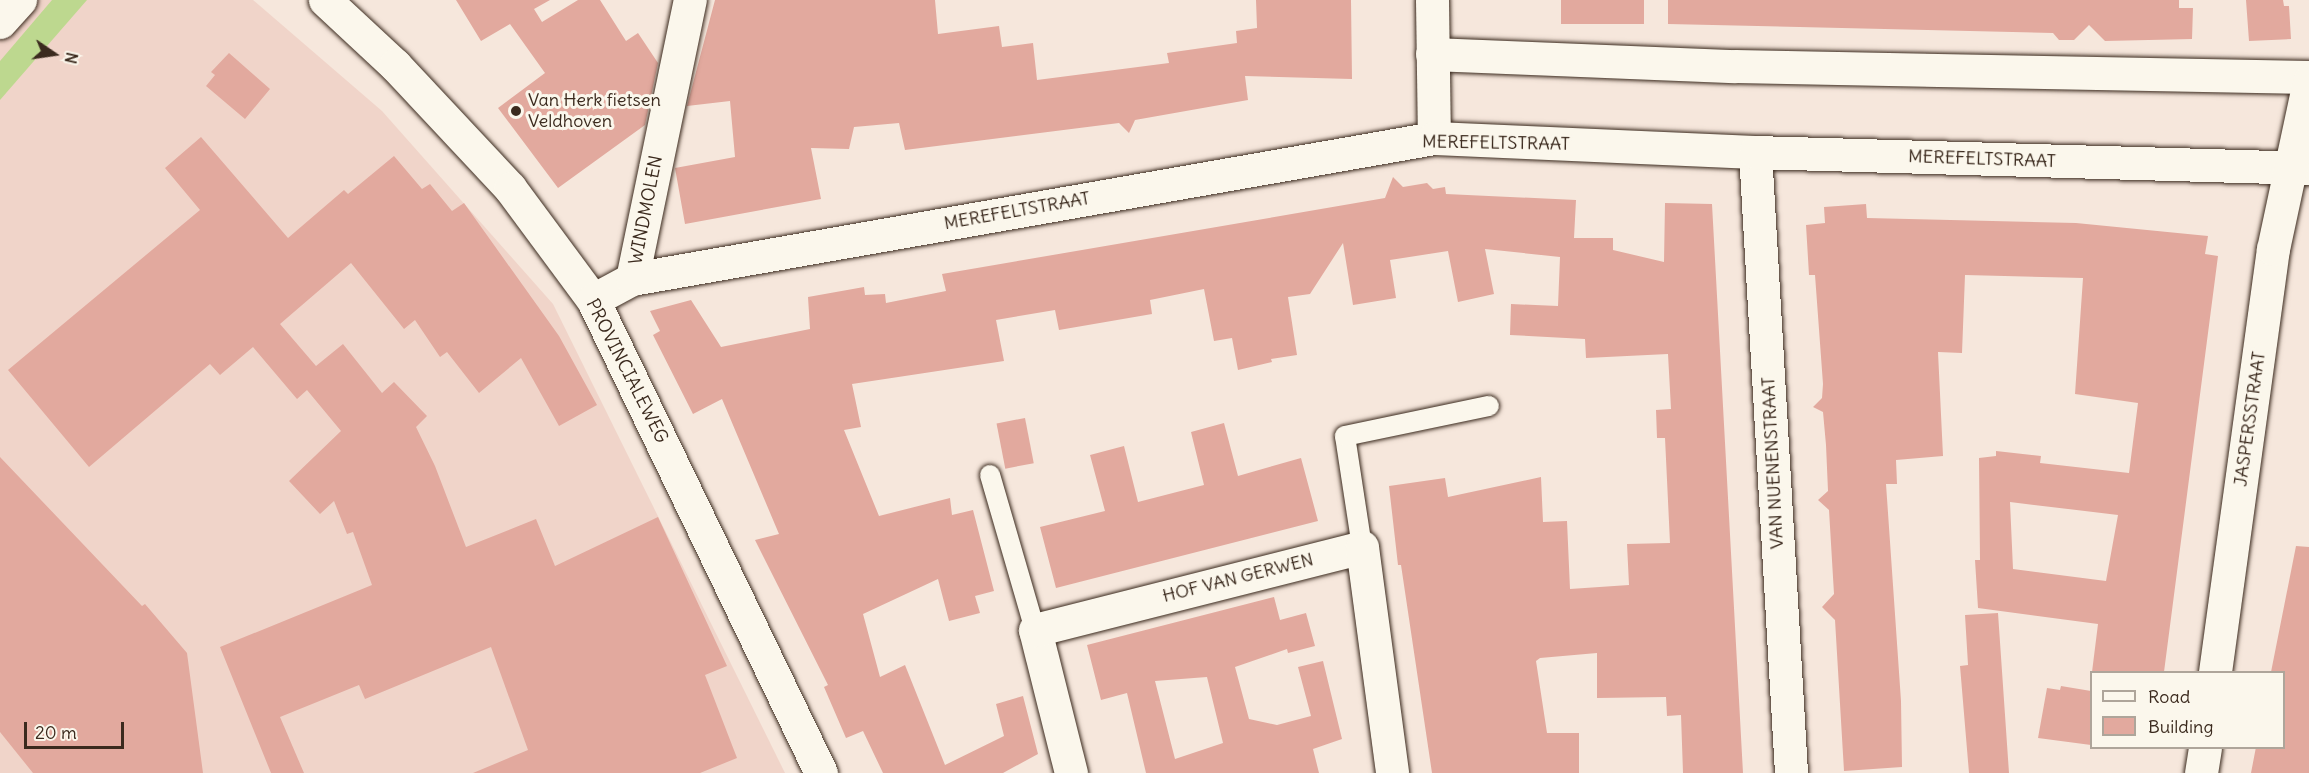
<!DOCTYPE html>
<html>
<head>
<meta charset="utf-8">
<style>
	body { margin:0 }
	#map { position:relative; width:2309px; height:773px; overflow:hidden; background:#f6e7dc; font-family:Delius,sans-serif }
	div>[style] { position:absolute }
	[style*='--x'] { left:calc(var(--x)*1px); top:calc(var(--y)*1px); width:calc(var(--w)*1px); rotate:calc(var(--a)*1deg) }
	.built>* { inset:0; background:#f0d4c9 }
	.green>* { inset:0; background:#bdd88f }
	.building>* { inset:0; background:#e2a99e; transform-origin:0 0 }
	.roads { filter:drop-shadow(0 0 2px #3b2a1e) drop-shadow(0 0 2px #3b2a1e) }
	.lane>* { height:20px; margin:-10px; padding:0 10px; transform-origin:10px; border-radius:10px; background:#fbf7ec }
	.street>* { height:33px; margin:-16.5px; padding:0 16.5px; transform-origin:16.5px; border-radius:16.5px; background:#fbf7ec }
	.secondary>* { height:33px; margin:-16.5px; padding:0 16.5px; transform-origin:16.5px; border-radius:16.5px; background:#fbf7ec }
	.dots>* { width:16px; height:16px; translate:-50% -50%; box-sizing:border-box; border:3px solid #fbf7ec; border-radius:50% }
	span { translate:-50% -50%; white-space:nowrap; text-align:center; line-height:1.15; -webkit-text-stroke:6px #fbf7ec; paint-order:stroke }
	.poi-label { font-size:18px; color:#3b2a1e }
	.left { translate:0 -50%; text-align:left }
	.street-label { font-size:18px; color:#3b2a1e }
	.legend { position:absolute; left:2090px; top:671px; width:195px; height:78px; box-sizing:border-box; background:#fbf7ec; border:2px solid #aea59a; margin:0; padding:8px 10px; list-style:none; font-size:18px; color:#3b2a1e }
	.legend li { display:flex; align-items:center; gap:12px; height:30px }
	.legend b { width:30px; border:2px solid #aea59a }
	.north { position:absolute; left:24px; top:24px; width:60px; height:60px; -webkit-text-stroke:4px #fbf7ec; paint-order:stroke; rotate:103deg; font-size:16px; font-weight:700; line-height:24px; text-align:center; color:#3b2a1e }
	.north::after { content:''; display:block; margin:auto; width:21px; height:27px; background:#3b2a1e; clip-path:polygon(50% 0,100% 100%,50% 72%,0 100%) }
	.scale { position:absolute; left:24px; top:722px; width:100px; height:27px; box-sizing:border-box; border:3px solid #3b2a1e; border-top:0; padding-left:8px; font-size:18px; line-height:21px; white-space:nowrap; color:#3b2a1e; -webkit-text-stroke:4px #fbf7ec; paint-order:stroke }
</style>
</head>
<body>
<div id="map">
	<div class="built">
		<i style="clip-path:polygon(0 0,253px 0,382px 111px,553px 304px,785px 773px,0 773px)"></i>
	</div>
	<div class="green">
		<i style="clip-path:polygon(52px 0,87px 0,0 100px,0 61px)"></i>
	</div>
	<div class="building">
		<i style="clip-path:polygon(456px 0,550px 0,534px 9px,542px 22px,578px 0,600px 0,626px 41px,638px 33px,658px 63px,645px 125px,558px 188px,498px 108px,545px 73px,510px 24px,481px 41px)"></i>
		<i style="clip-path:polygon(715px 0,935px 0,938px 34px,999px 26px,1002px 47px,1033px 43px,1037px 80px,1169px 63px,1167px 53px,1237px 43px,1236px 31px,1257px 28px,1256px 0,1351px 0,1352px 79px,1245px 76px,1248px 100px,1135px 120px,1129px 133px,1119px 123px,905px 150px,899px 123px,854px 127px,849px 149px,811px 148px,821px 199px,685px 224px,675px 168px,735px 157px,730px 101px,687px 106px)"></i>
		<i style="left:1561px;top:0;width:83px;height:24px"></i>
		<i style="clip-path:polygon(1668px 0,2179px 0,2179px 8px,2193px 8px,2192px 39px,2105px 41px,2089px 25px,2074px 40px,2059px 40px,2053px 33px,1668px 24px)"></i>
		<i style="clip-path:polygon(2246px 0,2283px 0,2284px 6px,2289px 6px,2291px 39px,2249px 41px)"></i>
		<i style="clip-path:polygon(229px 53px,270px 89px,245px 119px,206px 86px,215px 75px,211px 72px)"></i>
		<i style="clip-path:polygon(201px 137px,288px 238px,344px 190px,348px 194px,394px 156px,422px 189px,430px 184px,452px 211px,464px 203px,559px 336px,597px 405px,559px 426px,521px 358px,479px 393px,447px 352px,440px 357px,415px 320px,404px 329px,351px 263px,280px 324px,316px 366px,343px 344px,382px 393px,394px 382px,427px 416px,416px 427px,435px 466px,466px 547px,536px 519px,555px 566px,658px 517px,727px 666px,705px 675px,737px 758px,700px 773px,473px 773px,528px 750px,491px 647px,365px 699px,359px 685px,280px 717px,304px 773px,271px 773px,220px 647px,372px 585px,353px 532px,347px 534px,334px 501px,320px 514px,289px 481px,341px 431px,307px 390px,297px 399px,253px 347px,220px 375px,210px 364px,89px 467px,8px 370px,200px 210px,165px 168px)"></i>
		<i style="clip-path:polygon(1393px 177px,1403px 187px,1427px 183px,1433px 189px,1445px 187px,1446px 194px,1576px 200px,1574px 238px,1613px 238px,1613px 250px,1664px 262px,1665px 203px,1712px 204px,1743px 773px,1683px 773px,1681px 715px,1667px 716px,1666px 697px,1597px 698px,1597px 653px,1540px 658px,1536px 661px,1547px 733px,1579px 733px,1579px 773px,1432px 773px,1401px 565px,1398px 565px,1389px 486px,1445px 478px,1448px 497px,1541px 477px,1543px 522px,1567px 521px,1570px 589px,1629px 585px,1627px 544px,1670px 543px,1665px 438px,1657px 438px,1656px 410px,1671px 409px,1668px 354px,1586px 358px,1585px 339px,1510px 335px,1511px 304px,1558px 306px,1560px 257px,1485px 249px,1494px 294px,1458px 302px,1448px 251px,1390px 260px,1396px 298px,1353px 305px,1343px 243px,1310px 294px,1288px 297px,1297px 355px,1271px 359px,1272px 362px,1238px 370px,1232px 338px,1214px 341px,1204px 289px,1150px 300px,1152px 314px,1059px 330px,1055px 310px,996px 320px,1004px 361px,852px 384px,861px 427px,844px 430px,879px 516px,950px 498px,952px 515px,973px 510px,994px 591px,975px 596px,980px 613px,949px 621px,938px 579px,863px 614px,880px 677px,905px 665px,945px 765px,1004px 736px,996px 704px,1023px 696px,1038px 754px,1003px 773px,883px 773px,863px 731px,846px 738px,824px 687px,828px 685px,755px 540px,779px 534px,722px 399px,693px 414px,653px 335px,660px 331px,650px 311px,691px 300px,721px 347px,810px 329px,808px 297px,864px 287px,865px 295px,885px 294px,886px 303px,946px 291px,942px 274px,1385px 198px)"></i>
		<i style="clip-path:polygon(evenodd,1866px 204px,1867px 218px,2076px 223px,2208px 236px,2205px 254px,2218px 256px,2164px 672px,2092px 672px,2098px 624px,1978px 608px,1975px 560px,1980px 560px,1979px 458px,1996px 456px,1996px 451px,2041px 456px,2040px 463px,2129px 473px,2138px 403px,2075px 394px,2083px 278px,1965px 275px,1962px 353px,1938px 352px,1943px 456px,1896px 460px,1897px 484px,1886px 484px,1901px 701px,1902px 767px,1844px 771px,1835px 620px,1822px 607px,1834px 594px,1829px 510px,1818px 500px,1828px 491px,1826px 445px,1823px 412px,1813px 407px,1822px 398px,1823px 384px,1815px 275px,1809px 275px,1806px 225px,1825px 223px,1824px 207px,1866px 204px,2010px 502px,2118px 515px,2106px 581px,2013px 569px,2010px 502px)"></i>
		<i style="left:1025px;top:418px;width:46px;height:29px;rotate:79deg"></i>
		<i style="clip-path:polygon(1224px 423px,1238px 476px,1301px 458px,1318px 521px,1056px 588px,1040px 527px,1105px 511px,1090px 455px,1124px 446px,1138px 502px,1204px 485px,1191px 432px)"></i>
		<i style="clip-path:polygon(0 457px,142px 606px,145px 604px,187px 653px,203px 773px,33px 773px,0 732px)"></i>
		<i style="clip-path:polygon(2296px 546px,2309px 547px,2309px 773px,2251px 773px,2256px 747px,2283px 747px,2283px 672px,2271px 672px)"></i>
		<i style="clip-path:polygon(evenodd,1274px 597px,1280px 620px,1306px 613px,1315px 646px,1288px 653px,1287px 649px,1235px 667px,1249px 719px,1277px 725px,1311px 716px,1298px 667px,1323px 661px,1342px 739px,1313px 749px,1319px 773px,1146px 773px,1127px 693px,1101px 700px,1087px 645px,1274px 597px,1207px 677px,1223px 743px,1175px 759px,1155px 681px,1207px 677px)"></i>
		<i style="clip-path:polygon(1998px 613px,2009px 773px,1969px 773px,1960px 666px,1968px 665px,1965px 615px)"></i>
		<i style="clip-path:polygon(2061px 686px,2091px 691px,2091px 745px,2038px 738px,2047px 688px,2060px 690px)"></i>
	</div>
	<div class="roads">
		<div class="lane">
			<i style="--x:990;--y:475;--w:161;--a:73.8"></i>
			<i style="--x:1362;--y:547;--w:112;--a:-98.7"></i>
			<i style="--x:1345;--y:436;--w:147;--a:-11.8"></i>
		</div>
		<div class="street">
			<i style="--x:325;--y:0;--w:96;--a:42.9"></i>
			<i style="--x:395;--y:65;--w:168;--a:46.9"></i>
			<i style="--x:510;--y:188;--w:139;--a:53.5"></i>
			<i style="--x:593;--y:300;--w:525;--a:64.26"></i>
			<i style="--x:1432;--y:0;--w:138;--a:89.2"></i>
			<i style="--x:1432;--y:54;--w:303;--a:2.3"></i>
			<i style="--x:1735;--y:66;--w:574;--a:1.1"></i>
			<i style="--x:1755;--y:152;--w:622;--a:86.68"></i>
			<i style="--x:632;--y:279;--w:285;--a:-78.3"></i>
			<i style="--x:593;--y:300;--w:44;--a:-28.3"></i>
			<i style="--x:632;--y:279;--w:814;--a:-9.97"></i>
			<i style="--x:1434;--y:138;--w:321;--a:2.5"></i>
			<i style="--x:1755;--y:152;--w:554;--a:1.65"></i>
			<i style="--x:2215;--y:672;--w:427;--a:-82.2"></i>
			<i style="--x:2273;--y:249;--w:172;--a:-77.9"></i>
			<i style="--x:1071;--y:773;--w:147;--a:-104.1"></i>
			<i style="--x:1035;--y:630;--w:337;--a:-14.2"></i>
			<i style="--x:1362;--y:547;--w:228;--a:82.4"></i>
			<i style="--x:2201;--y:773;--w:25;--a:-81"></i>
		</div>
		<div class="secondary">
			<i style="--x:0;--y:22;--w:30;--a:-48"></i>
		</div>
	</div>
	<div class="dots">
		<i style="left:516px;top:111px;background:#3b2a1e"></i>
	</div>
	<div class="poi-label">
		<span class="left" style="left:528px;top:111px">Van Herk fietsen<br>Veldhoven</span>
	</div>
	<div class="street-label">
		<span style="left:1496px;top:143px;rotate:1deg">MEREFELTSTRAAT</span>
		<span style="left:1982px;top:159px;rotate:2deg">MEREFELTSTRAAT</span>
		<span style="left:646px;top:210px;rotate:-79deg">WINDMOLEN</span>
		<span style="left:1017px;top:211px;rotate:-10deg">MEREFELTSTRAAT</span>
		<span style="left:627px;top:371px;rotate:63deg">PROVINCIALEWEG</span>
		<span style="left:2250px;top:419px;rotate:-82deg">JASPERSSTRAAT</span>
		<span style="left:1773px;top:463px;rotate:-93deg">VAN NUENENSTRAAT</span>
		<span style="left:1238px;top:578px;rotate:-14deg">HOF VAN GERWEN</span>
	</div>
	<ul class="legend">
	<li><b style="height:8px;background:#fbf7ec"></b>Road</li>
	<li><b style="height:16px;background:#e2a99e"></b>Building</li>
	</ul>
	<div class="north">N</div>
	<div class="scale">20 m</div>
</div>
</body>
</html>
